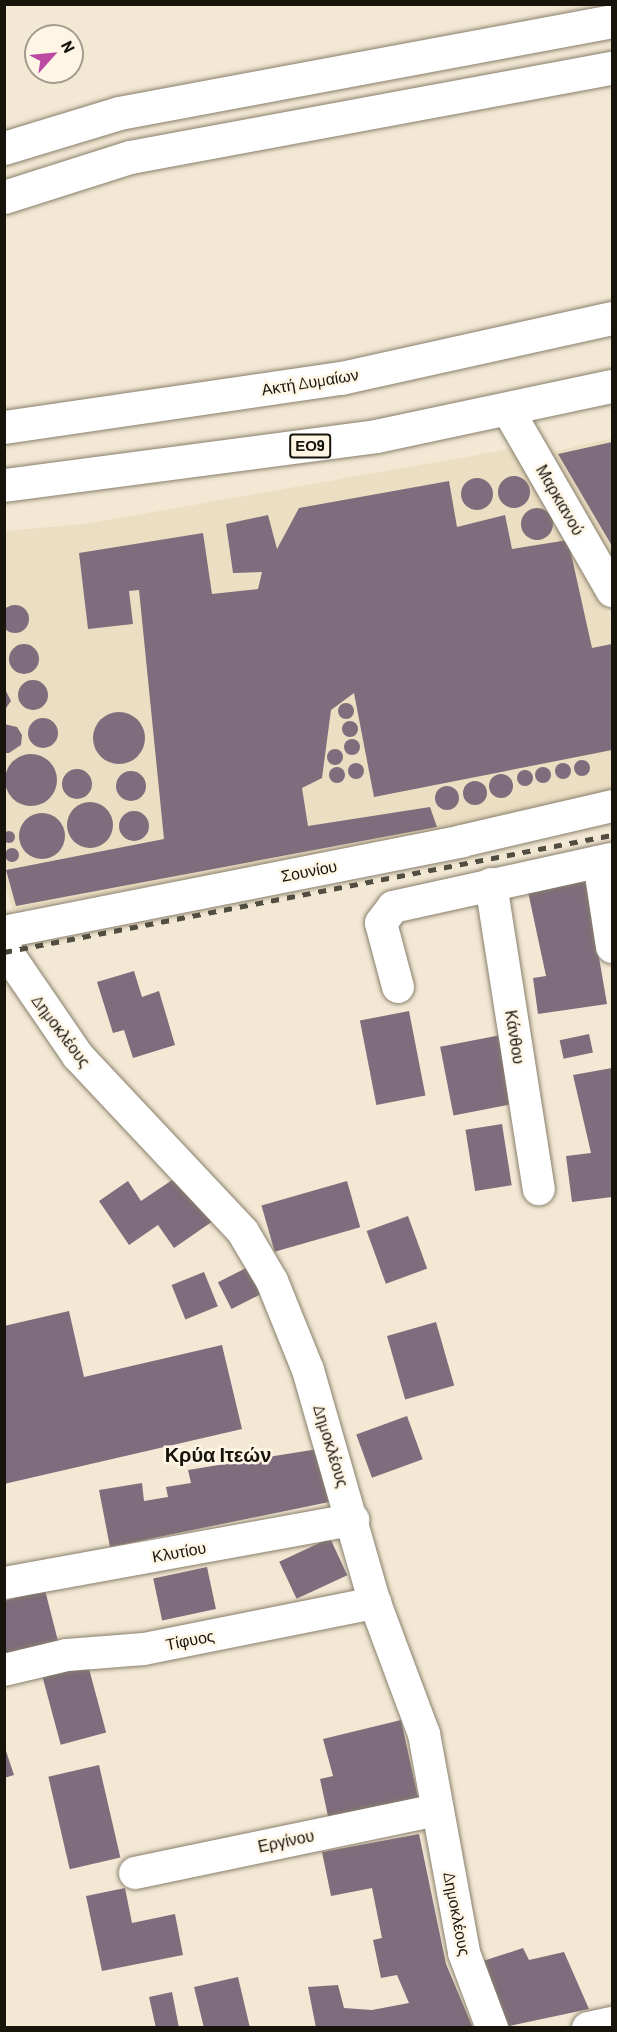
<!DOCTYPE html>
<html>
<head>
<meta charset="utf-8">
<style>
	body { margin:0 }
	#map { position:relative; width:617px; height:2032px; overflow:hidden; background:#f2e8d3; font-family:Barlow,sans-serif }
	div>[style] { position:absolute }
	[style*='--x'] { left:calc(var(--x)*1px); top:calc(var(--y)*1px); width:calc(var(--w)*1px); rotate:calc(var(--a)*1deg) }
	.built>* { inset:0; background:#ebdec2 }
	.building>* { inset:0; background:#7e6d7c; transform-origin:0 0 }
	.round { border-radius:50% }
	.roads { filter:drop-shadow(0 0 2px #887f6c) drop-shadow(0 0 2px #887f6c) }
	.street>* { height:32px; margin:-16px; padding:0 16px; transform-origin:16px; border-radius:16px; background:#fff }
	.primary>* { height:33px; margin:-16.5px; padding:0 16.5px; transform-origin:16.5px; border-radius:16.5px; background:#fff }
	.rail>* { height:4.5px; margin-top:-2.25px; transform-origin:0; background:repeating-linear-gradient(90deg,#514d41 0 8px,transparent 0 16px) }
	span { translate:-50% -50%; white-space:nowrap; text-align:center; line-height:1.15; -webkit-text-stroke:5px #fef5e5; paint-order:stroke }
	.shield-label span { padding:2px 4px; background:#fef5e5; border:2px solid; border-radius:4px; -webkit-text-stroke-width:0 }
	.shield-label { font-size:15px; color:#17140c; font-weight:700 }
	.street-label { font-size:16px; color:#17140c }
	.quarter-label { font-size:20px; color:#17140c; font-weight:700 }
	.frame { position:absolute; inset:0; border:6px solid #17140c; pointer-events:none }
	.north { position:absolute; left:24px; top:24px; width:60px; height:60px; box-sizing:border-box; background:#fef5e5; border:2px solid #a29b8e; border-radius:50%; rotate:63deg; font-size:16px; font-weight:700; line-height:24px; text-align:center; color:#17140c }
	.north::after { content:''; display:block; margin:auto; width:21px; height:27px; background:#bb48a1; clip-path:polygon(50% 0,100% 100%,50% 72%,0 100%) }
</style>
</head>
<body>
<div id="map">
	<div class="built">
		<i style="clip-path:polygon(612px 438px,612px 564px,549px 453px)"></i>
		<i style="clip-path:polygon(517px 448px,612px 620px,612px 794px,440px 833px,13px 910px,4px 878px,4px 531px,85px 524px)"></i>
	</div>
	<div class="building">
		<i style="clip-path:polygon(612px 442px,612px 546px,558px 454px)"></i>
		<i class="round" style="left:498px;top:476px;width:32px;height:32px"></i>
		<i class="round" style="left:461px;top:478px;width:32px;height:32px"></i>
		<i style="clip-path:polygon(449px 481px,457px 527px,505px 515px,512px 549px,568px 540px,592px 648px,612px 644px,612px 750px,374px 797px,354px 693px,331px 710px,322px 778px,302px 788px,308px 826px,430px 807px,437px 827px,16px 906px,6px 870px,164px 839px,139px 590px,129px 591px,133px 624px,88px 629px,79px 553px,203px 533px,212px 594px,258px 589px,262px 572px,233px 573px,226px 524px,268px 515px,277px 549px,299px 508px)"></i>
		<i class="round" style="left:521px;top:508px;width:32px;height:32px"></i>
		<i class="round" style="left:1px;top:605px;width:28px;height:28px"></i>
		<i class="round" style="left:9px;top:644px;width:30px;height:30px"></i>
		<i class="round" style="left:18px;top:680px;width:30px;height:30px"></i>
		<i style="clip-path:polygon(4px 687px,11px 701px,4px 711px)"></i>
		<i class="round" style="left:338px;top:703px;width:16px;height:16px"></i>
		<i class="round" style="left:93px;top:712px;width:52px;height:52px"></i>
		<i class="round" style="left:28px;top:718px;width:30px;height:30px"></i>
		<i class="round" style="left:342px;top:721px;width:16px;height:16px"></i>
		<i style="clip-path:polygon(4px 724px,17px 727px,22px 735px,21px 745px,9px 753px,4px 753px)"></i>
		<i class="round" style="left:344px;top:739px;width:16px;height:16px"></i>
		<i class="round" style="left:327px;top:749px;width:16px;height:16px"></i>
		<i class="round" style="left:5px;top:754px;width:52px;height:52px"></i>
		<i class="round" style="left:574px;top:760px;width:16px;height:16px"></i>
		<i class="round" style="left:555px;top:763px;width:16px;height:16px"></i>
		<i class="round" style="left:348px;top:763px;width:16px;height:16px"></i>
		<i class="round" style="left:329px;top:767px;width:16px;height:16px"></i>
		<i class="round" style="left:535px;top:767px;width:16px;height:16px"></i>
		<i class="round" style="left:62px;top:769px;width:30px;height:30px"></i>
		<i class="round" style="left:517px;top:770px;width:16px;height:16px"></i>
		<i class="round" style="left:116px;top:771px;width:30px;height:30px"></i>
		<i class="round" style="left:489px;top:774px;width:24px;height:24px"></i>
		<i class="round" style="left:463px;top:781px;width:24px;height:24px"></i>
		<i class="round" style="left:435px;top:786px;width:24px;height:24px"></i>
		<i class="round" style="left:67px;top:802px;width:46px;height:46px"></i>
		<i class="round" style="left:119px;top:811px;width:30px;height:30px"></i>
		<i class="round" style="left:19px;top:813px;width:46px;height:46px"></i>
		<i class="round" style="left:3px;top:831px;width:12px;height:12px"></i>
		<i class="round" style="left:5px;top:848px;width:14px;height:14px"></i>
		<i style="clip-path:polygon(585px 876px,607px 1004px,538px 1014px,533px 978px,546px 976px,527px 887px)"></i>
		<i style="clip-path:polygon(134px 971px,142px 997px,159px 991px,175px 1045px,133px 1058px,124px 1030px,113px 1033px,97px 982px)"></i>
		<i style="left:409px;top:1011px;width:86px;height:50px;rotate:79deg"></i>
		<i style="left:589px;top:1034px;width:19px;height:30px;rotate:78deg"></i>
		<i style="left:501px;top:1035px;width:70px;height:62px;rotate:79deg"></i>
		<i style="clip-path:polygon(612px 1068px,612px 1197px,572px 1202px,566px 1156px,591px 1153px,573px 1075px)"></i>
		<i style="left:502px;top:1124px;width:62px;height:37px;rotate:81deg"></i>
		<i style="clip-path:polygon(181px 1174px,213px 1221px,174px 1248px,158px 1225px,129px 1245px,99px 1201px,128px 1181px,141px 1201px)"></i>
		<i style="left:347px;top:1181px;width:48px;height:89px;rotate:74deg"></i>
		<i style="left:408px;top:1216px;width:56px;height:44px;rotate:70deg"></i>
		<i style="left:250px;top:1266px;width:30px;height:36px;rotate:63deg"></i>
		<i style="left:204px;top:1272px;width:37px;height:35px;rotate:68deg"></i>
		<i style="clip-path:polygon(69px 1311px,84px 1377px,222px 1345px,242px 1429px,4px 1484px,4px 1326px)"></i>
		<i style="left:436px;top:1322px;width:66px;height:51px;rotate:74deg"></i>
		<i style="left:407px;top:1416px;width:46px;height:54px;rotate:70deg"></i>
		<i style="clip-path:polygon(318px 1449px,329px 1502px,110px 1547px,99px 1490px,142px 1483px,144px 1501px,168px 1497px,166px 1487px,191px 1483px,188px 1470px)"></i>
		<i style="left:330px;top:1538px;width:41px;height:56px;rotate:65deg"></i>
		<i style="left:207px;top:1567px;width:43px;height:55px;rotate:78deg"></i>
		<i style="clip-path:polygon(45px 1590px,59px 1645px,4px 1659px,4px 1601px)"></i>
		<i style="left:88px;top:1665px;width:70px;height:47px;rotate:75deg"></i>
		<i style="clip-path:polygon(401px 1720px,419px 1802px,329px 1821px,320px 1779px,333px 1776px,323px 1739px)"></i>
		<i style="clip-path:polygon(4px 1745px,14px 1775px,4px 1778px)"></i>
		<i style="left:99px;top:1765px;width:95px;height:52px;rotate:77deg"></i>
		<i style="clip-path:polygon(419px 1834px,446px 1964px,473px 2028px,316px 2028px,308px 1987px,338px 1985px,344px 2008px,372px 2010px,409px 2003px,397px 1975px,381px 1978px,373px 1940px,382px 1938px,372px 1888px,331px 1896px,322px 1852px)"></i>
		<i style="clip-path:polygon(125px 1888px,132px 1923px,175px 1914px,183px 1955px,102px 1971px,86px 1896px)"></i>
		<i style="clip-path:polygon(523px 1948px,529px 1960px,564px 1952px,589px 2009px,509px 2026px,489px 1988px,483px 1961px)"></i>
		<i style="clip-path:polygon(238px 1977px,250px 2028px,204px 2028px,194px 1987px)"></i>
		<i style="clip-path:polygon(172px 1992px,179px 2028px,156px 2028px,149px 1997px)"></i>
	</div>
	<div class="roads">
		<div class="street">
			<i style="--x:508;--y:410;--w:209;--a:60.1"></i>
			<i style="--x:599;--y:862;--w:86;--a:81.3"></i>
			<i style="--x:491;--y:884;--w:309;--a:81.1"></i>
			<i style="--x:4;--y:932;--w:467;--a:-11.2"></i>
			<i style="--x:462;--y:841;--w:154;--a:-13.1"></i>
			<i style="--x:4;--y:948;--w:131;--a:55.6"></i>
			<i style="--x:78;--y:1056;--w:241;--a:46.8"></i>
			<i style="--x:243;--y:1232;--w:57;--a:59.4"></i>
			<i style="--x:272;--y:1281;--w:96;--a:68"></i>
			<i style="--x:308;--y:1370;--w:242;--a:74"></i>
			<i style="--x:375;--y:1603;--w:140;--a:69.5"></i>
			<i style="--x:424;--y:1734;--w:223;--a:79.6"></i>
			<i style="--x:464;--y:1953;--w:80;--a:69.5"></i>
			<i style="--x:398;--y:987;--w:66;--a:-104.9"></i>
			<i style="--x:381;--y:923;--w:20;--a:-53"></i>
			<i style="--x:393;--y:907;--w:224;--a:-12.4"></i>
			<i style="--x:5;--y:1583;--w:354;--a:-10.3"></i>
			<i style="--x:4;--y:1670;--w:65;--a:-13.4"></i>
			<i style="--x:67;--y:1655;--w:77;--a:-4.5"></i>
			<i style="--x:144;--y:1649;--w:236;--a:-11.3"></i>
			<i style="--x:135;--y:1873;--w:309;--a:-11.8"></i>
			<i style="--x:588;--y:2028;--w:25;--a:-12"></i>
		</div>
		<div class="primary">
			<i style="--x:4;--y:148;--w:120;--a:-16.9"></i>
			<i style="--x:119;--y:113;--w:502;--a:-10.57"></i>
			<i style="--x:4;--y:197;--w:132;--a:-17.6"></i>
			<i style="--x:130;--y:157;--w:490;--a:-10.5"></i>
			<i style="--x:4;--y:427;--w:341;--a:-8.3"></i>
			<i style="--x:341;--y:378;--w:278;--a:-12.5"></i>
			<i style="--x:4;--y:485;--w:375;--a:-7.5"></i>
			<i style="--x:376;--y:436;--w:241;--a:-12"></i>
		</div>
	</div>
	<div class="rail">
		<i style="--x:4;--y:952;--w:619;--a:-10.89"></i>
	</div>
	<div class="shield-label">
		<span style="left:310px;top:446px">ΕΟ9</span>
	</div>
	<div class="street-label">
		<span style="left:310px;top:382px;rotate:-9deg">Ακτή Δυμαίων</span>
		<span style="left:560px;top:500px;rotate:60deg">Μαρκιανού</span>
		<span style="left:309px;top:871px;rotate:-11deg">Σουνίου</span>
		<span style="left:61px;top:1031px;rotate:53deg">Δημοκλέους</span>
		<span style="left:515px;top:1037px;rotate:81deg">Κάνθου</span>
		<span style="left:331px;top:1446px;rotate:73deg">Δημοκλέους</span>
		<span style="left:179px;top:1552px;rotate:-10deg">Κλυτίου</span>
		<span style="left:190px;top:1640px;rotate:-11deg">Τίφυος</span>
		<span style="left:286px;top:1841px;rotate:-12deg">Εργίνου</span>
		<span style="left:457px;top:1914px;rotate:79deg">Δημοκλέους</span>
	</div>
	<div class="quarter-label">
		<span style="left:218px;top:1454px">Κρύα Ιτεών</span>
	</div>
	<div class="frame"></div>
	<div class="north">N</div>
</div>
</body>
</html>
